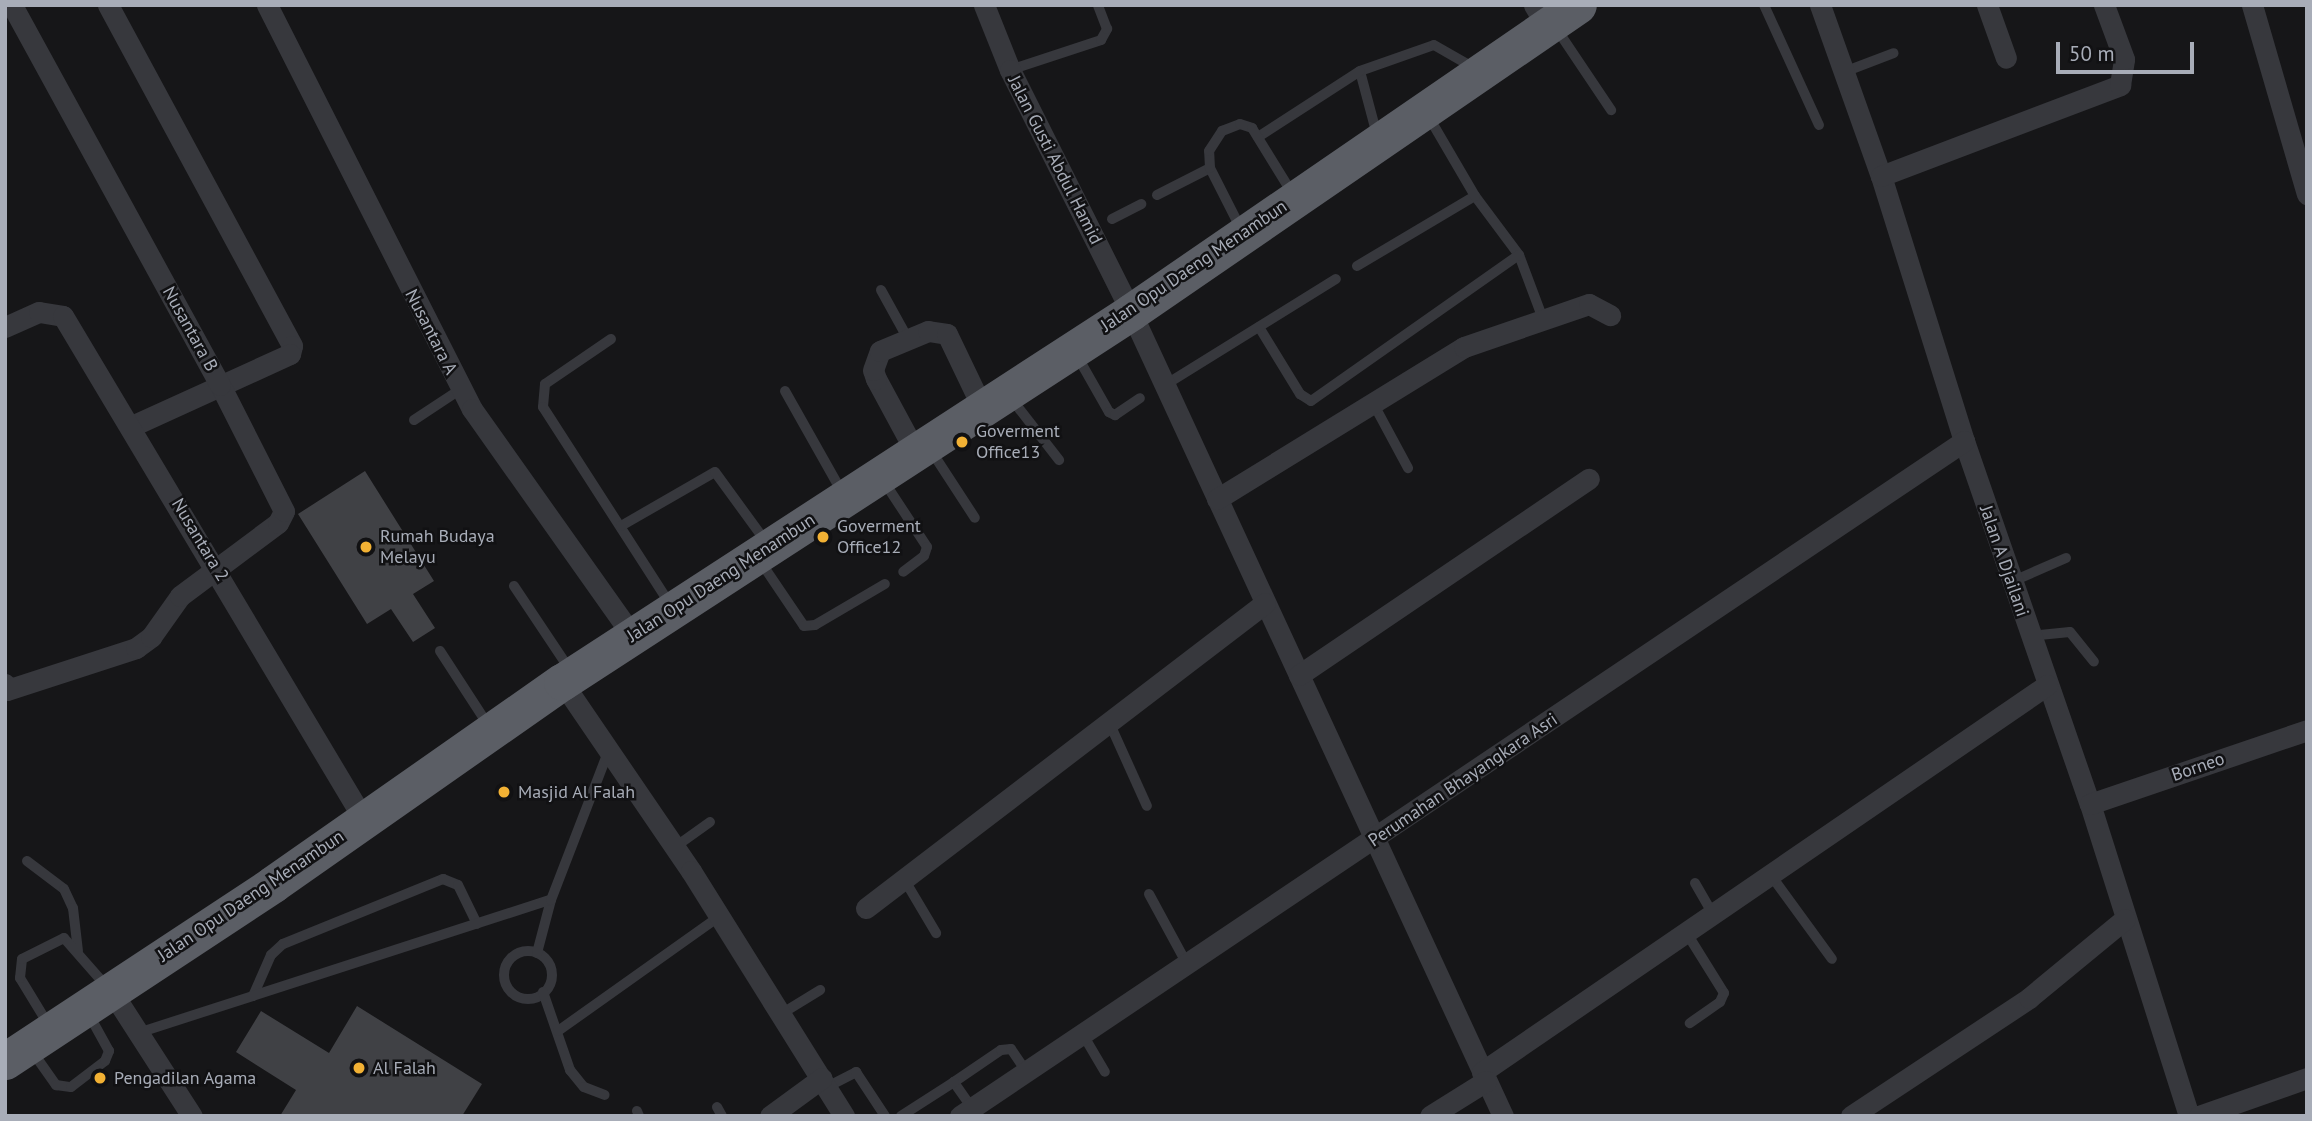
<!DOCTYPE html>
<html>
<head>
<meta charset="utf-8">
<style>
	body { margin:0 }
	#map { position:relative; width:2312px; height:1121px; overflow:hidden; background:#161618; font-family:"PT Sans",sans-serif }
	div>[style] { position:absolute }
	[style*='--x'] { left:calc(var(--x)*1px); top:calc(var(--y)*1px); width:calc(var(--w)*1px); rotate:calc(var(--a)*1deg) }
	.building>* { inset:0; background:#404145 }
	.service>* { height:10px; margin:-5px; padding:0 5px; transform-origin:5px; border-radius:5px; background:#37383d }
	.service>.ring { margin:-5px; padding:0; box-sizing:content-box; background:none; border:10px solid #37383d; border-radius:50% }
	.minor>* { height:21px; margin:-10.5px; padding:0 10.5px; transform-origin:10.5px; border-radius:10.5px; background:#37383d }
	.trunk>* { height:37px; margin:-18.5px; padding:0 18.5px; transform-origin:18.5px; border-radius:18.5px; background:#5b5e65 }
	.dots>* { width:19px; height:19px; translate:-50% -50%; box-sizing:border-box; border:4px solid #111113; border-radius:50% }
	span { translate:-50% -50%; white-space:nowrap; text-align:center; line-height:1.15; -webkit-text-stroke:5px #111113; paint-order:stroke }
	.street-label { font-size:18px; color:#a8adb8 }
	.poi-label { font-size:18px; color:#a8adb8 }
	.left { translate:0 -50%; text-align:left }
	.frame { position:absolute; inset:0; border:7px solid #a8adb8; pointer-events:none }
	.scale { position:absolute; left:2056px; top:42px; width:138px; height:32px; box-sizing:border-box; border:4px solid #a8adb8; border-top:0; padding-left:9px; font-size:21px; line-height:24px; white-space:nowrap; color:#a8adb8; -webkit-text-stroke:5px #111113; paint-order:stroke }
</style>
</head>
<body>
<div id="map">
	<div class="building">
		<i style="clip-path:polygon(365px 471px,434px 581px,413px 594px,435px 628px,413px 642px,391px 609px,367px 624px,298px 514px)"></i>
		<i style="clip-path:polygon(357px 1006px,482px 1084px,462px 1116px,280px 1116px,296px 1090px,236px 1052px,261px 1011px,329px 1053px)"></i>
	</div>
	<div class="service">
		<i style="--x:1764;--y:5;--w:132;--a:65.4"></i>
		<i style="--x:1556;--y:28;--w:99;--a:56.1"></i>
		<i style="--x:1010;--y:70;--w:96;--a:-18.2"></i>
		<i style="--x:1101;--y:40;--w:13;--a:-61"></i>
		<i style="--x:1107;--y:29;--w:26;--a:-111"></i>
		<i style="--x:1844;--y:72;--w:53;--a:-20.8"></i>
		<i style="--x:1377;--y:135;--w:66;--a:-104.9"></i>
		<i style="--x:1360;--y:71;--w:78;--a:-19.4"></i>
		<i style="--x:1434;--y:45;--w:48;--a:29.7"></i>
		<i style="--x:1258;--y:137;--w:121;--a:-32.9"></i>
		<i style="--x:1157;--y:195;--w:59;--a:-27"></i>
		<i style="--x:1475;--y:196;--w:74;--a:53.3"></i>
		<i style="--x:1519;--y:255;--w:68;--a:69.4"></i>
		<i style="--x:1112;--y:219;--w:33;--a:-27"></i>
		<i style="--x:1242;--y:231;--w:71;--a:-116.9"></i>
		<i style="--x:1210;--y:168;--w:17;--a:-93"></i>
		<i style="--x:1209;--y:151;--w:24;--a:-57"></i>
		<i style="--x:1222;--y:131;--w:19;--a:-21"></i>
		<i style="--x:1240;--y:124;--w:13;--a:18"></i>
		<i style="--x:1252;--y:128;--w:76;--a:58.4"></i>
		<i style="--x:1357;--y:266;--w:137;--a:-30.7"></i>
		<i style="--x:1475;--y:196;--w:95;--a:-120.3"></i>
		<i style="--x:881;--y:290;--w:56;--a:61.1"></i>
		<i style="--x:1259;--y:327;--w:79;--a:58.5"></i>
		<i style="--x:1300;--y:394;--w:13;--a:32"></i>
		<i style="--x:1311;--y:401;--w:254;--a:-35.1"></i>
		<i style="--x:611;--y:339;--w:80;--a:145.7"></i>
		<i style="--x:545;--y:384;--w:23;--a:95"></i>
		<i style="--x:543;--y:407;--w:234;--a:57.2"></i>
		<i style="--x:1076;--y:354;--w:67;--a:60.4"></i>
		<i style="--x:1109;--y:412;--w:7;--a:27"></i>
		<i style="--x:1115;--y:415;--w:30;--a:-34"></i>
		<i style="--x:1165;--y:385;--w:201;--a:-31.8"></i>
		<i style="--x:785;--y:391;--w:116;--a:60.6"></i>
		<i style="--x:1010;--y:397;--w:80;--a:52.1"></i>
		<i style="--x:1373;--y:403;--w:74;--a:61.7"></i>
		<i style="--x:414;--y:420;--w:56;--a:-33.4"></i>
		<i style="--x:930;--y:449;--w:82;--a:56.9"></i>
		<i style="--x:883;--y:480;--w:80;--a:56.7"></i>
		<i style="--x:927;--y:547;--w:9;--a:108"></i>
		<i style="--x:924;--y:556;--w:26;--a:143"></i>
		<i style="--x:621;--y:526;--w:108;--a:-29.9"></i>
		<i style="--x:715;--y:472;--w:87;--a:53.9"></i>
		<i style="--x:760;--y:561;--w:78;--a:55.9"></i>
		<i style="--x:804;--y:626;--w:11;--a:-5"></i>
		<i style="--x:815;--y:625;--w:81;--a:-30.4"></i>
		<i style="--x:2011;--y:582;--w:60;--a:-23.6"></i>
		<i style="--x:514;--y:586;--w:101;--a:56.3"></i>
		<i style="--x:2030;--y:636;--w:40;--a:-5.7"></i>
		<i style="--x:2070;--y:632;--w:38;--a:51"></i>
		<i style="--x:440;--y:651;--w:88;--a:57"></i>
		<i style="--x:1109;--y:722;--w:92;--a:65.7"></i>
		<i style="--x:675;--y:847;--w:43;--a:-35.5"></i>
		<i style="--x:27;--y:861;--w:46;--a:37.1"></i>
		<i style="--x:64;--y:889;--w:21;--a:65"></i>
		<i style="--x:73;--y:908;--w:43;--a:83.4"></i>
		<i style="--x:1770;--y:874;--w:105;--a:53.9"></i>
		<i style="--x:904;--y:879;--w:63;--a:59.3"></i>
		<i style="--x:1695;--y:883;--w:36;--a:60"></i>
		<i style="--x:1149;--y:894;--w:80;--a:61.5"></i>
		<i style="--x:1686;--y:932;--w:72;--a:58.1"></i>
		<i style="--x:1724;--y:993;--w:10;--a:114"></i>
		<i style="--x:1720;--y:1002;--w:37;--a:145"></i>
		<i class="ring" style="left:504px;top:951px;width:38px;height:38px"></i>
		<i style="--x:537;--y:953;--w:55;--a:-75.2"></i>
		<i style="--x:543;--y:992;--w:83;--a:70.9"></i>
		<i style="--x:570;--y:1070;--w:22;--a:51"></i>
		<i style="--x:584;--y:1087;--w:22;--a:21"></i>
		<i style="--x:253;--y:996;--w:45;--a:-66.3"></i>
		<i style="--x:271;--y:955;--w:16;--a:-43"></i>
		<i style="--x:283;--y:944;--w:173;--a:-22.1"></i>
		<i style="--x:443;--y:879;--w:16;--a:22"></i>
		<i style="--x:458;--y:885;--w:43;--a:64"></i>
		<i style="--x:781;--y:1014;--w:46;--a:-31.6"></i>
		<i style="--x:48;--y:1024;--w:54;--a:-121.3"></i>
		<i style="--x:20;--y:978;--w:19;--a:-84"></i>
		<i style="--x:22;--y:959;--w:47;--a:-26.6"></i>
		<i style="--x:64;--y:938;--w:65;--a:48.7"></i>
		<i style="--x:558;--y:1031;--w:199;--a:-35.4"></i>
		<i style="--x:138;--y:1033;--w:434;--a:-17.9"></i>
		<i style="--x:551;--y:900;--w:161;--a:-68.9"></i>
		<i style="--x:1082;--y:1033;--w:45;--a:59.5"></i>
		<i style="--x:32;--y:1051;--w:42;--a:54.8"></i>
		<i style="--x:56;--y:1085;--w:15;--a:8"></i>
		<i style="--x:71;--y:1087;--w:43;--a:-37.4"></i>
		<i style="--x:105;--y:1061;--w:11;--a:-68"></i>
		<i style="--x:109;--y:1051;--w:43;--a:-118.9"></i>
		<i style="--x:827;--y:1087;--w:33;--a:-27"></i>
		<i style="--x:856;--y:1072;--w:53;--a:56.6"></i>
		<i style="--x:717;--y:1107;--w:10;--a:61"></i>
		<i style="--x:972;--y:1108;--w:32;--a:-125"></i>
		<i style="--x:954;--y:1082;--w:57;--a:-34.2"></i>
		<i style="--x:1001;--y:1050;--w:10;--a:-6"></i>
		<i style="--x:1011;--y:1049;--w:27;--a:56"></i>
		<i style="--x:637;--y:1111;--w:5;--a:68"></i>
		<i style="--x:901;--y:1116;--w:63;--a:-32.7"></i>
	</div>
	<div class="minor">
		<i style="--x:108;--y:5;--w:387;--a:61.6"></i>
		<i style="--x:292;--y:346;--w:8;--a:104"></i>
		<i style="--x:290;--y:354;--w:174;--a:155.5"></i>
		<i style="--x:267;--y:5;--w:453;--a:63.1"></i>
		<i style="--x:472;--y:409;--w:278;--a:54.7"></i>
		<i style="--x:984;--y:5;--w:70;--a:68.2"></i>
		<i style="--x:1010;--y:70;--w:271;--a:63.4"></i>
		<i style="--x:1131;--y:312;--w:886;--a:65.17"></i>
		<i style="--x:1534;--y:5;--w:26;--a:59"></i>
		<i style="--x:1820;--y:5;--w:182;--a:70.4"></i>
		<i style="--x:1881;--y:176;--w:278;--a:72.6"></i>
		<i style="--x:1964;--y:441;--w:384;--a:70.9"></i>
		<i style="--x:2090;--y:804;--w:327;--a:72.4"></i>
		<i style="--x:1987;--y:5;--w:56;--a:70.3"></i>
		<i style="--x:2252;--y:5;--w:197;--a:73.8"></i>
		<i style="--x:1881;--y:176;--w:256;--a:-20.8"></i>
		<i style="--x:2120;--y:85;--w:26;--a:-81"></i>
		<i style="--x:2124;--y:59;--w:58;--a:-110.3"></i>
		<i style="--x:5;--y:327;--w:37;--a:-24"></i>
		<i style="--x:39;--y:312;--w:24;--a:9"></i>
		<i style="--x:63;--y:316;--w:587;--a:59.15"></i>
		<i style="--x:915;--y:451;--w:82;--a:-118.4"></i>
		<i style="--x:876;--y:379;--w:9;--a:-108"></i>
		<i style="--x:873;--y:370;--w:20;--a:-70"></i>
		<i style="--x:880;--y:351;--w:52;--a:-22.6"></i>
		<i style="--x:928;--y:331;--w:19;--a:9"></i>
		<i style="--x:947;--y:334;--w:81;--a:64.4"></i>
		<i style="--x:1217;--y:499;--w:290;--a:-31.6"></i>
		<i style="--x:1464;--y:347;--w:132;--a:-19"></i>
		<i style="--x:1589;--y:304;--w:24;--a:28"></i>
		<i style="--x:1299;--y:675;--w:350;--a:-34.1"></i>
		<i style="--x:562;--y:682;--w:229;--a:55.7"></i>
		<i style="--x:691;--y:871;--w:289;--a:58"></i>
		<i style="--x:5;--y:684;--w:6;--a:72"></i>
		<i style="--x:7;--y:690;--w:136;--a:-18"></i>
		<i style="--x:136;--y:648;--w:19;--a:-36"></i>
		<i style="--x:151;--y:637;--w:50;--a:-54.7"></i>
		<i style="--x:180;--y:596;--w:122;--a:-36.7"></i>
		<i style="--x:278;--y:523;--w:13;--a:-63"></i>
		<i style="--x:284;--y:511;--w:141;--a:-116.9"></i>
		<i style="--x:220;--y:385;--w:433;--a:-118.7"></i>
		<i style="--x:2090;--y:804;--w:229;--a:-18.8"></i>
		<i style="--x:866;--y:908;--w:502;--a:-37.39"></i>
		<i style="--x:110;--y:989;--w:151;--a:57.2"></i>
		<i style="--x:1482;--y:1072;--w:685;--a:-34.41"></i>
		<i style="--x:770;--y:1116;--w:64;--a:-36.2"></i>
		<i style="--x:960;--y:1116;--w:1210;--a:-33.91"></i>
		<i style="--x:1430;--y:1116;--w:66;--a:-32"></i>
		<i style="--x:1851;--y:1116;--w:214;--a:-33.5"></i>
		<i style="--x:2029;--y:998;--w:124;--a:-39.5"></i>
		<i style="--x:2199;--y:1116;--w:114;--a:-19.4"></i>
	</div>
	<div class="trunk">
		<i style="--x:5;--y:1061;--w:321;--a:-33.4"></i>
		<i style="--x:273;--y:884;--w:353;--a:-35"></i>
		<i style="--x:562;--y:682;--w:679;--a:-33.03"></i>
		<i style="--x:1131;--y:312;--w:542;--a:-34.48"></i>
	</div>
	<div class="dots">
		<i style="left:962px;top:442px;background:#f2b134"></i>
		<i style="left:823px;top:537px;background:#f2b134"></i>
		<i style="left:366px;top:547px;background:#f2b134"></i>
		<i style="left:504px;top:792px;background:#f2b134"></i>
		<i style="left:359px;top:1068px;background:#f2b134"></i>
		<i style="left:100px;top:1078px;background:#f2b134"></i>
	</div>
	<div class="street-label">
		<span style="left:1055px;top:160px;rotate:63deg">Jalan Gusti Abdul Hamid</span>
		<span style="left:1194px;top:266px;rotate:-34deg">Jalan Opu Daeng Menambun</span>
		<span style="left:190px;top:329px;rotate:61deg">Nusantara B</span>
		<span style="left:431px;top:332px;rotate:63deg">Nusantara A</span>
		<span style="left:200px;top:540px;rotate:59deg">Nusantara 2</span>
		<span style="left:2004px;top:561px;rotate:71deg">Jalan A Djailani</span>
		<span style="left:721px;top:578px;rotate:-33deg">Jalan Opu Daeng Menambun</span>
		<span style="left:2198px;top:767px;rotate:-19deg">Borneo</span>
		<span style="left:1463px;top:780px;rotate:-34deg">Perumahan Bhayangkara Asri</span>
		<span style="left:251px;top:896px;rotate:-34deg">Jalan Opu Daeng Menambun</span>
	</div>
	<div class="poi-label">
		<span class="left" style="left:976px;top:442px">Goverment<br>Office13</span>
		<span class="left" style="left:837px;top:537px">Goverment<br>Office12</span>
		<span class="left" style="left:380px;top:547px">Rumah Budaya<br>Melayu</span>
		<span class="left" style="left:518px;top:792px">Masjid Al Falah</span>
		<span class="left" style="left:373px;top:1068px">Al Falah</span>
		<span class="left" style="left:114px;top:1078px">Pengadilan Agama</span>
	</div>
	<div class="frame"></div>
	<div class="scale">50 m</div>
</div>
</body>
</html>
